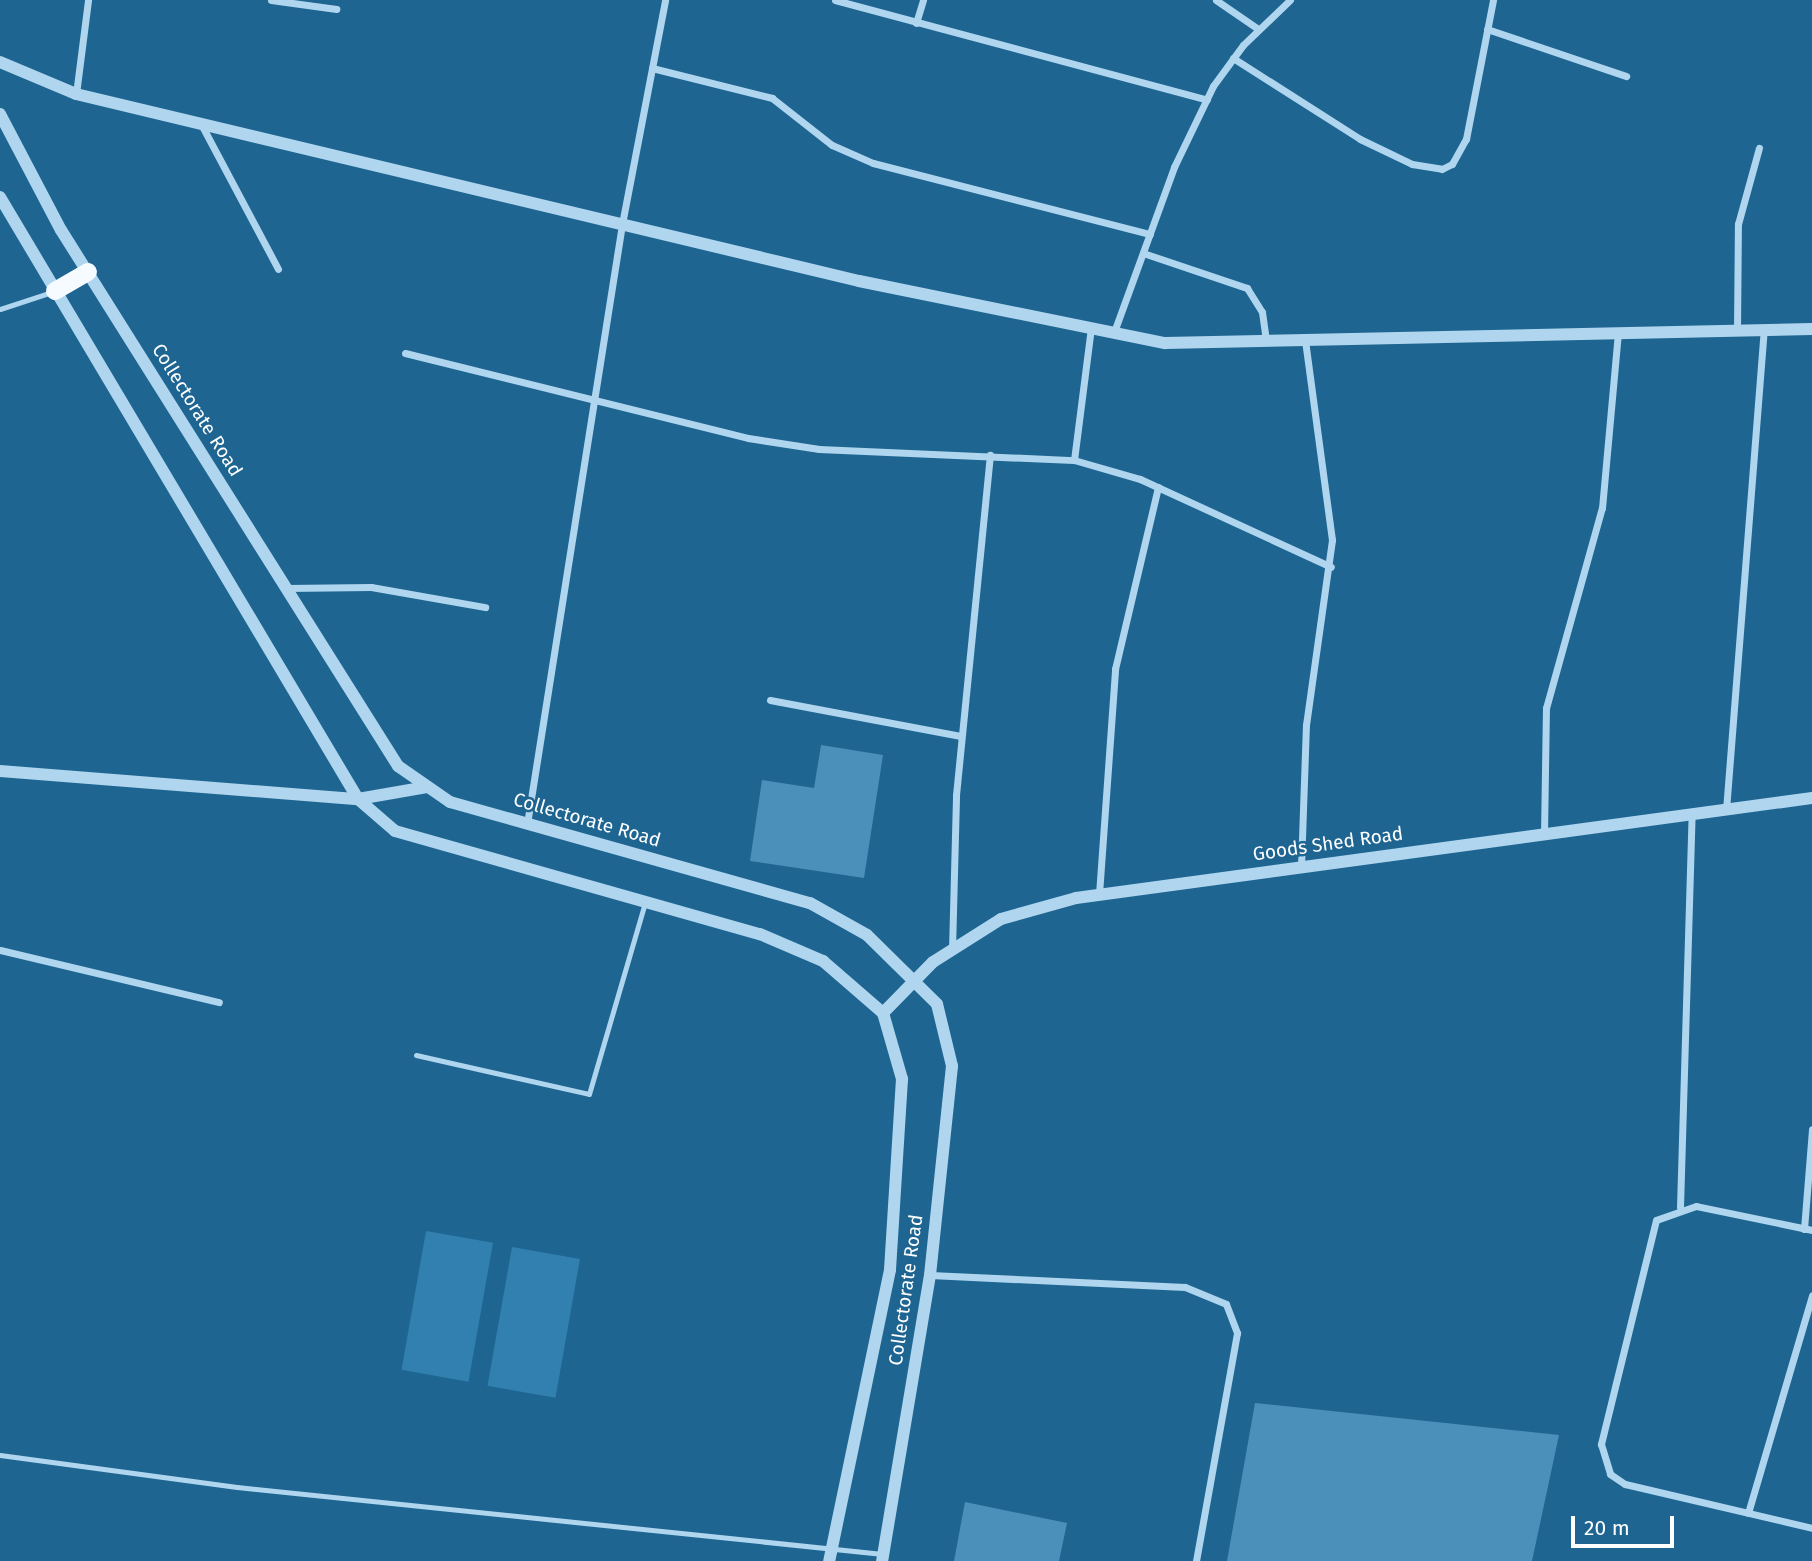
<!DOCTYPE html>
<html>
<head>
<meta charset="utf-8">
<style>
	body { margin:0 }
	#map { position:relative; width:1812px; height:1561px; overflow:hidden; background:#1e6592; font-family:"Fira Sans",sans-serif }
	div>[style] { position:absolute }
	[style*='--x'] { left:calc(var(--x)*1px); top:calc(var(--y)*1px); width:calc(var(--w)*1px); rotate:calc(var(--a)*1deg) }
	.green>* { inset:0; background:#3280af; transform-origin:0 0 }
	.building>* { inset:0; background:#4b90ba }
	.service>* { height:5px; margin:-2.5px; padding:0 2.5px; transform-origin:2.5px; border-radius:2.5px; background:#afd6ee }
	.minor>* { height:7px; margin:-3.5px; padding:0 3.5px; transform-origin:3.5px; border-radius:3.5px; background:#afd6ee }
	.tertiary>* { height:12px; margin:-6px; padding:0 6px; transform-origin:6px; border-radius:6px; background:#afd6ee }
	.primary>* { height:18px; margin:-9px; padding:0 9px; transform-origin:9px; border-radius:9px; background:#f6fbff }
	span { translate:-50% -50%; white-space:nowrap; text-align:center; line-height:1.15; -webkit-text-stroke:5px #1e6592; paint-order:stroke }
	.street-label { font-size:19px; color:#fff }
	.scale { position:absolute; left:1571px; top:1516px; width:103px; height:32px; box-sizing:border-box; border:4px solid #fff; border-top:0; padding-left:9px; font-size:21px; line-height:24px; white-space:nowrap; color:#fff; -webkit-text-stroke:5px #1e6592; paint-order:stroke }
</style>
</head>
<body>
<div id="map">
	<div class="green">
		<i style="left:426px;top:1231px;width:68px;height:141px;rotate:10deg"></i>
		<i style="left:512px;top:1247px;width:69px;height:141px;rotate:10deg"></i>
	</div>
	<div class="building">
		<i style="clip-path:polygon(821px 745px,883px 755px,864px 878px,750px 861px,762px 780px,814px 788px)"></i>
		<i style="clip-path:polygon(1255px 1403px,1559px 1435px,1532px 1561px,1227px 1561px)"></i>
		<i style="clip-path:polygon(965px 1502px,1067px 1523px,1059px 1561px,954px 1561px)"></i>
	</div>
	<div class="service">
		<i style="--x:0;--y:309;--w:55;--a:-18.1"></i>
		<i style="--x:416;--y:1055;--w:177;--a:12.7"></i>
		<i style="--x:589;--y:1094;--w:200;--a:-73.7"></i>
		<i style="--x:0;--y:1455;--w:239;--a:7.7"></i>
		<i style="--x:237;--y:1487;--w:649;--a:5.92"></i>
	</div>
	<div class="minor">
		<i style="--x:271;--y:0;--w:66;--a:7.9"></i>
		<i style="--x:835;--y:0;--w:385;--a:15"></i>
		<i style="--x:1216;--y:0;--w:51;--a:34.6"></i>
		<i style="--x:916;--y:23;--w:24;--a:-73"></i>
		<i style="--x:1487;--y:29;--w:147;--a:18.7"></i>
		<i style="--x:1233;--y:58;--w:151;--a:32.5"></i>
		<i style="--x:1360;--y:139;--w:58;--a:25.7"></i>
		<i style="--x:1412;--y:164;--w:30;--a:9"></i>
		<i style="--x:1442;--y:169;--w:11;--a:-27"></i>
		<i style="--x:1452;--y:164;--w:29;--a:-61"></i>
		<i style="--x:1466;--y:139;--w:142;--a:-79"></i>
		<i style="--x:652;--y:68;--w:124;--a:14"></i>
		<i style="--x:772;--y:98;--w:76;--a:38.1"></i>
		<i style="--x:832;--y:145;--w:45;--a:23.7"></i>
		<i style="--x:873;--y:163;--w:286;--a:14.4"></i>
		<i style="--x:76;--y:94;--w:95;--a:-82.7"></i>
		<i style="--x:201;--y:124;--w:164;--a:62"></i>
		<i style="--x:1143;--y:253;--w:110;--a:18.6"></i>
		<i style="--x:1247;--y:288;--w:28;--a:58"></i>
		<i style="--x:1262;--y:312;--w:29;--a:82"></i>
		<i style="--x:1737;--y:331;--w:107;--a:-89.5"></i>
		<i style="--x:1738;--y:224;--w:79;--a:-74.6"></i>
		<i style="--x:1114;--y:332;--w:176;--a:-70"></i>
		<i style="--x:1174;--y:167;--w:90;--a:-64.3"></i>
		<i style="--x:1213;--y:86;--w:51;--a:-53.8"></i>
		<i style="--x:1243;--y:45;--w:65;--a:-43.8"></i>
		<i style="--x:405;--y:353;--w:353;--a:13.9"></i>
		<i style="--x:748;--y:438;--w:72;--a:8.8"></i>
		<i style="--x:819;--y:449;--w:255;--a:2.5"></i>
		<i style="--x:1074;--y:460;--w:69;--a:16.1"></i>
		<i style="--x:1140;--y:479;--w:210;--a:24.7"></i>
		<i style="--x:1074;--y:460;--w:133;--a:-82.7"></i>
		<i style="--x:286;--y:588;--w:85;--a:-0.7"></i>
		<i style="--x:371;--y:587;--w:116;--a:10"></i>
		<i style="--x:770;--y:700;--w:194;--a:10.7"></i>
		<i style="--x:1726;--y:810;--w:481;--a:-85.5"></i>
		<i style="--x:527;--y:824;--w:607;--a:-81"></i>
		<i style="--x:622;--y:224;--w:228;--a:-79.1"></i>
		<i style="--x:1544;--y:834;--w:126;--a:-89.1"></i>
		<i style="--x:1546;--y:708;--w:208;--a:-74.4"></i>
		<i style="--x:1602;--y:508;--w:176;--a:-84.8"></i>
		<i style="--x:1301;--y:867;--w:142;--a:-88"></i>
		<i style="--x:1306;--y:725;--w:187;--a:-82"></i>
		<i style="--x:1332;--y:540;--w:202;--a:-97.7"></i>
		<i style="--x:1099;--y:894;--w:226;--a:-85.9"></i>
		<i style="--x:1115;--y:669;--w:187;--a:-76.7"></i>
		<i style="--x:0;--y:950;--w:225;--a:13.4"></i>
		<i style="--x:952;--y:950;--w:155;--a:-88.5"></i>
		<i style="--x:956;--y:795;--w:342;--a:-84.3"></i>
		<i style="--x:1680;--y:1207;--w:393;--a:-88.3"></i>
		<i style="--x:1804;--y:1229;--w:100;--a:-85.4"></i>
		<i style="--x:1812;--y:1230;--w:118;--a:-168.3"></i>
		<i style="--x:1696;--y:1206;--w:42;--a:160.7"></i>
		<i style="--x:1656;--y:1220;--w:231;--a:103.8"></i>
		<i style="--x:1601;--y:1444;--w:31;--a:73"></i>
		<i style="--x:1610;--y:1474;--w:18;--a:34"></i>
		<i style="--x:1625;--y:1484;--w:192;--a:13.2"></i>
		<i style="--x:930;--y:1275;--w:255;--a:2.7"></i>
		<i style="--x:1185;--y:1287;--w:44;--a:22.5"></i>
		<i style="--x:1226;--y:1304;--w:31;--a:69"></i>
		<i style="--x:1237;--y:1333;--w:232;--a:100.2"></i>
		<i style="--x:1748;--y:1513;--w:227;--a:-73.6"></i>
	</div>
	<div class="tertiary">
		<i style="--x:0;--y:62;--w:82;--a:22.8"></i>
		<i style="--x:76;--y:94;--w:805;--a:13.43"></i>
		<i style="--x:859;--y:281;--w:312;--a:11.5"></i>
		<i style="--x:1165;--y:343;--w:647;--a:-1.24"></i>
		<i style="--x:0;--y:114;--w:131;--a:62.3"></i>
		<i style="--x:61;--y:230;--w:633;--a:57.84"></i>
		<i style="--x:398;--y:766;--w:63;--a:34.7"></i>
		<i style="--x:450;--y:802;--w:374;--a:15.7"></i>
		<i style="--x:810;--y:903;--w:65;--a:29.3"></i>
		<i style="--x:867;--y:935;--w:98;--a:44.6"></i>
		<i style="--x:937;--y:1004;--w:64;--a:76.4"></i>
		<i style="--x:952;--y:1066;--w:210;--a:96"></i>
		<i style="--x:930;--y:1275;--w:290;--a:99.5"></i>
		<i style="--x:0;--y:197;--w:700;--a:59.26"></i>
		<i style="--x:358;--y:799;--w:49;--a:40.9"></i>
		<i style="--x:395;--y:831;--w:379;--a:15.8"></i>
		<i style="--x:760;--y:934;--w:69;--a:23.2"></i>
		<i style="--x:823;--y:961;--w:79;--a:40.9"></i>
		<i style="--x:883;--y:1013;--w:69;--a:73.9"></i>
		<i style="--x:902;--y:1079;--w:191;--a:93.6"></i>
		<i style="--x:890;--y:1270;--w:297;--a:101.8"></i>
		<i style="--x:0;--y:771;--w:359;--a:4.5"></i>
		<i style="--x:358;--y:799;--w:70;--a:-9.9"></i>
		<i style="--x:883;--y:1013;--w:71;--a:-45.6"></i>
		<i style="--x:933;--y:962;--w:80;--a:-32.3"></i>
		<i style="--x:1001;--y:919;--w:78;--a:-15.6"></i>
		<i style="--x:1076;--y:898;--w:743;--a:-7.74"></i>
	</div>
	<div class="primary">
		<i style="--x:55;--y:291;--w:38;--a:-30"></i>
	</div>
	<div class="street-label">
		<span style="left:197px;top:410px;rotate:58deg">Collectorate Road</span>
		<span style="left:587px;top:820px;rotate:16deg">Collectorate Road</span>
		<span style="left:1328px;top:844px;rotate:-8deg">Goods Shed Road</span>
		<span style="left:906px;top:1290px;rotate:-82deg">Collectorate Road</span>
	</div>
	<div class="scale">20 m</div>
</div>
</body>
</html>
